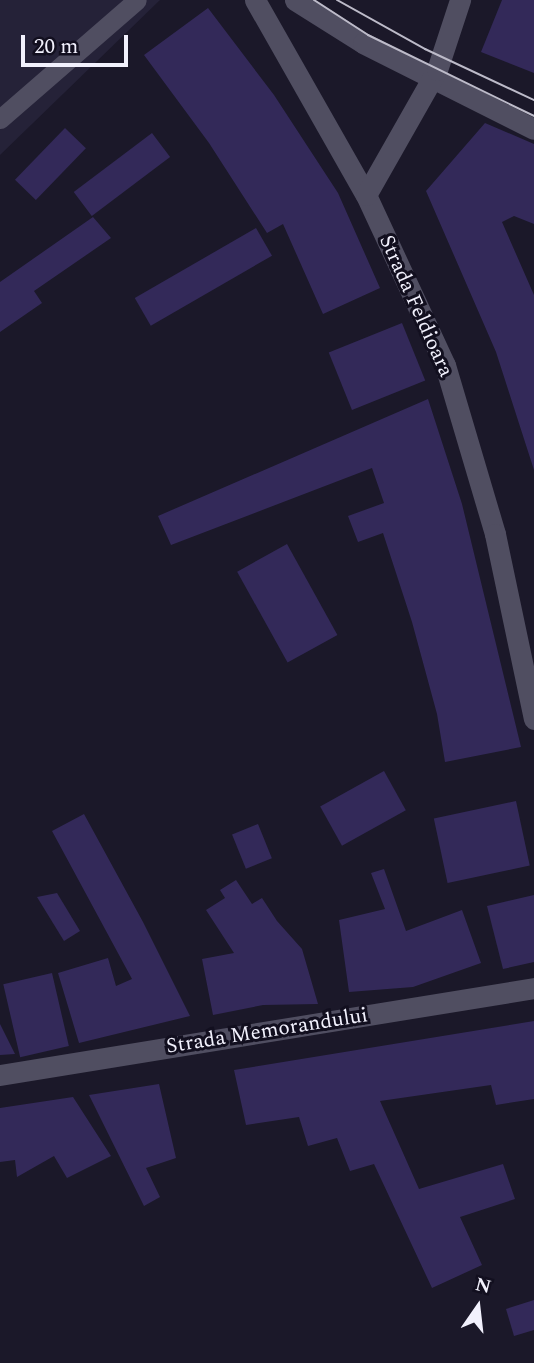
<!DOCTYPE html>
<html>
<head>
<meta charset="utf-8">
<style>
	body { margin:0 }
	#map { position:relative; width:534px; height:1363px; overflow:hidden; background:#1b1829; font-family:Spectral,serif }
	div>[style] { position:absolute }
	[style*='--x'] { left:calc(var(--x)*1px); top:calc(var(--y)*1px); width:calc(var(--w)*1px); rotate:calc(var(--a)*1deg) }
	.built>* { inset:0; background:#252238 }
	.building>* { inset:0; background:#332959; transform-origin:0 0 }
	.service>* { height:19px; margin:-9.5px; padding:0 9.5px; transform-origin:9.5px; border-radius:9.5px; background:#504e61 }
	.minor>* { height:21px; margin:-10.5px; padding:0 10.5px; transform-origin:10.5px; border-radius:10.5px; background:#504e61 }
	.tram>* { height:2px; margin:-1px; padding:0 1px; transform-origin:1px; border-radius:1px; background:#bdbbc9 }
	span { translate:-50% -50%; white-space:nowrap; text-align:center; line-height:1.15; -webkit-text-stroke:6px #120f1f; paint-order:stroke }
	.street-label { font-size:21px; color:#f2f1fd }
	.north { position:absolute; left:443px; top:1272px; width:70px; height:70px; -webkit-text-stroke:5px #120f1f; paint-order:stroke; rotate:14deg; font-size:19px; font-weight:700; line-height:28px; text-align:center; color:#f2f1fd }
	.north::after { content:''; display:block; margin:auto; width:24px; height:32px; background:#f2f1fd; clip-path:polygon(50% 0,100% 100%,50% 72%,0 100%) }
	.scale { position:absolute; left:21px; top:35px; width:107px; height:32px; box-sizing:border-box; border:4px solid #f2f1fd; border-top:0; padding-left:9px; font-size:21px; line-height:24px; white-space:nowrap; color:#f2f1fd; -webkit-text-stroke:5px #120f1f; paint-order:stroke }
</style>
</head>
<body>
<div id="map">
	<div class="built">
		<i style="clip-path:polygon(0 0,160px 0,0 155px)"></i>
	</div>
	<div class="building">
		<i style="clip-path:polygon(502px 0,534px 0,534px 73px,481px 52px)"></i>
		<i style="clip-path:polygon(208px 8px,274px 95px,338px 193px,380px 288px,323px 314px,283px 224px,267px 233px,209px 143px,144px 55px)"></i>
		<i style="clip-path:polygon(485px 123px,534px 144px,534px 224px,514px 216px,502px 222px,534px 295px,534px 470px,496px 352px,426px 191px)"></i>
		<i style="left:65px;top:128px;width:29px;height:72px;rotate:44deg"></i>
		<i style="left:152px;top:133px;width:30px;height:98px;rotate:53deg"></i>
		<i style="clip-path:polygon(93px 217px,111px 238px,34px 291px,42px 303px,0 332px,0 282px)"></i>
		<i style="left:256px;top:228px;width:32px;height:140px;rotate:60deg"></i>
		<i style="left:402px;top:323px;width:62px;height:79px;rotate:68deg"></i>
		<i style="clip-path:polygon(428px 399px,462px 504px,521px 747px,445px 762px,437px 714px,412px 622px,383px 533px,358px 542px,348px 516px,384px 503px,372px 468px,171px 545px,158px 516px)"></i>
		<i style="left:287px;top:544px;width:104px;height:57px;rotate:61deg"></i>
		<i style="left:384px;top:771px;width:45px;height:73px;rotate:61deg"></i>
		<i style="left:516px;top:801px;width:66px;height:84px;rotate:78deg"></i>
		<i style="clip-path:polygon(84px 814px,143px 922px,190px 1016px,79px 1043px,58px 973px,108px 958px,116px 986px,132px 979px,52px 831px)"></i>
		<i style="left:258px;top:824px;width:37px;height:28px;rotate:68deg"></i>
		<i style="clip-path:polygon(384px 869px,406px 931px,462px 910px,481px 963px,413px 987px,349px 992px,339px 920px,385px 909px,371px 873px)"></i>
		<i style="clip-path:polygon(236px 880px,252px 904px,262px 898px,277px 921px,302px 949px,318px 1004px,263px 1005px,213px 1015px,202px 959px,234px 953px,206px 910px,225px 898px,220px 890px)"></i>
		<i style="clip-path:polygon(57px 893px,80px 931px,64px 941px,37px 897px)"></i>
		<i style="clip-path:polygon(534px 895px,534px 962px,503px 969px,487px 906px)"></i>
		<i style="left:52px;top:973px;width:75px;height:50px;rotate:77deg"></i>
		<i style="clip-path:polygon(534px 1021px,534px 1099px,496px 1105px,491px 1085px,380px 1101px,419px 1189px,503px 1164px,515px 1199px,460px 1217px,482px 1265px,432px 1288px,374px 1164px,350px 1171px,337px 1138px,308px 1146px,299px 1117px,246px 1125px,234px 1070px)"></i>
		<i style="clip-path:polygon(0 1024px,15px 1054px,0 1055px)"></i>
		<i style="clip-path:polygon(159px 1084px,176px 1158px,146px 1168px,160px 1197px,144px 1206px,89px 1095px)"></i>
		<i style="clip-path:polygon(73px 1097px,111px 1156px,67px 1178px,54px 1156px,17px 1177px,15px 1160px,0 1162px,0 1108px)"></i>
		<i style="clip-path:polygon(534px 1300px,534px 1330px,514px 1336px,506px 1309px)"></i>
	</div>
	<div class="service">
		<i style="--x:0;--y:119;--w:181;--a:-41"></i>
	</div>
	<div class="minor">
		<i style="--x:255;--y:0;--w:224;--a:60.4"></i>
		<i style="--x:366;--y:195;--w:187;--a:65.1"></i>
		<i style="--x:445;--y:365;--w:176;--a:73.5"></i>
		<i style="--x:495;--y:534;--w:189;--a:78.1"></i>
		<i style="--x:295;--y:0;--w:80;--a:32.3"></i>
		<i style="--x:363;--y:43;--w:191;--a:26.7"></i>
		<i style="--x:366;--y:195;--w:144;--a:-60.4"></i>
		<i style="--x:437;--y:70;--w:74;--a:-71.8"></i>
		<i style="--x:0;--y:1075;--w:541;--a:-9.25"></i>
	</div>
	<div class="tram">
		<i style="--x:314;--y:0;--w:64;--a:32.9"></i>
		<i style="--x:368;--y:35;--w:185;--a:26"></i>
		<i style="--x:337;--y:0;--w:101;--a:29.1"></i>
		<i style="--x:425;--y:49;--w:120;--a:25.1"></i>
	</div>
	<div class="street-label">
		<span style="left:416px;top:306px;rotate:66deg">Strada Feldioara</span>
		<span style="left:267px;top:1031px;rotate:-9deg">Strada Memorandului</span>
	</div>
	<div class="north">N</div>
	<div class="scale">20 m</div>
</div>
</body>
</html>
